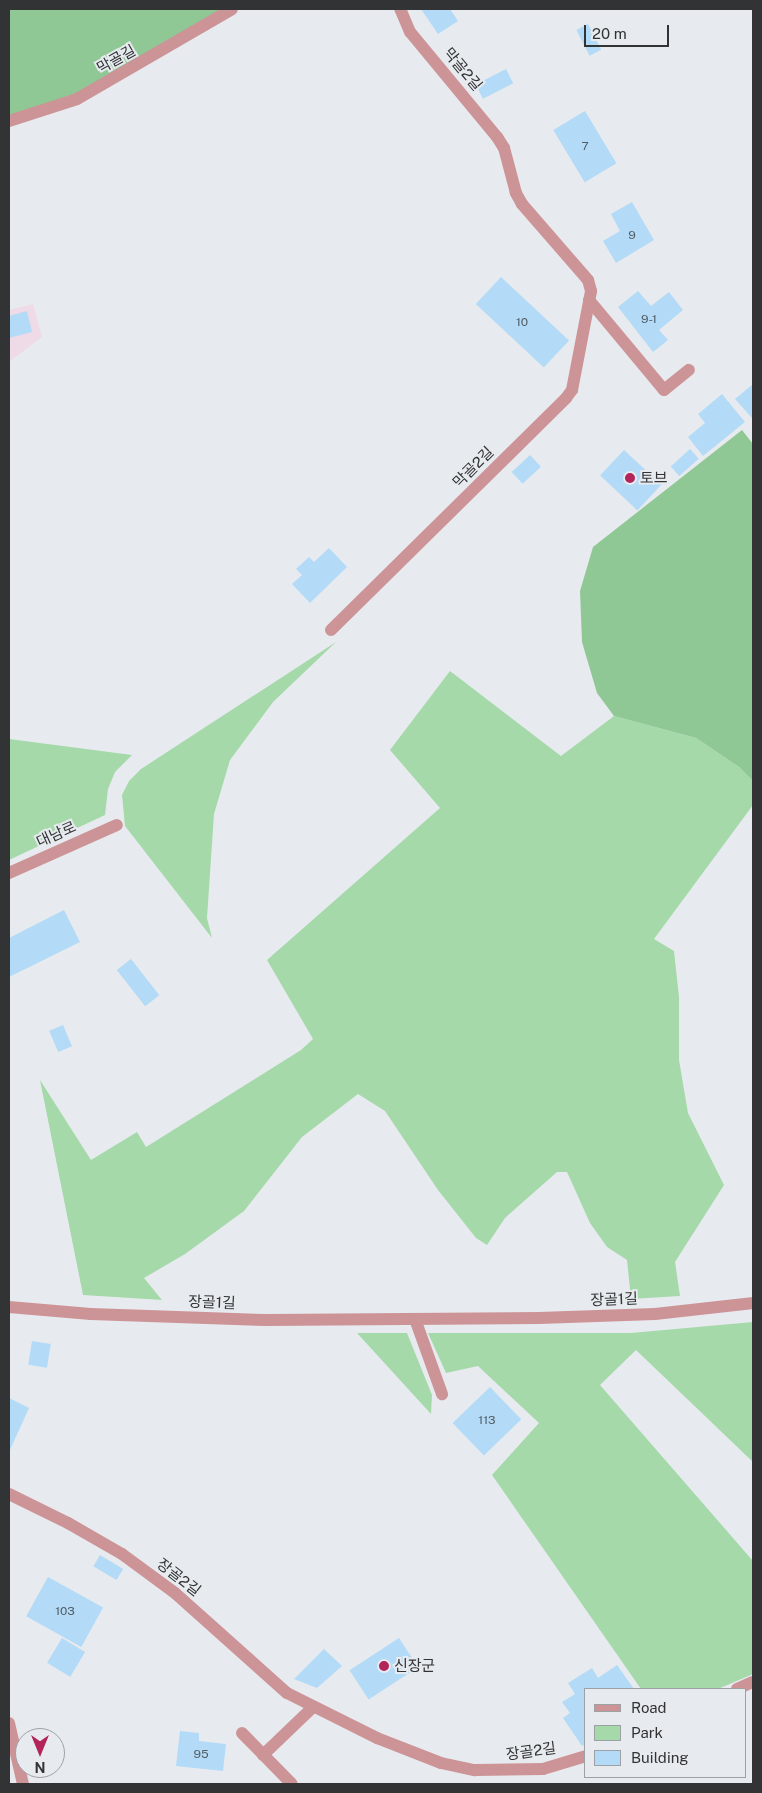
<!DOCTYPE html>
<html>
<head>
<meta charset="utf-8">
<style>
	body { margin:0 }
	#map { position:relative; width:762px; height:1793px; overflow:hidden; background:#e7ebef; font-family:"Public Sans","Noto Sans KR",sans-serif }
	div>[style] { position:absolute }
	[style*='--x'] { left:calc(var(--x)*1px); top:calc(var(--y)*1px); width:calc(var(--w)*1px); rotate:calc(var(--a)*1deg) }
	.industrial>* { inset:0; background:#efdae8 }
	.green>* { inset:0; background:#a5d9aa }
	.forest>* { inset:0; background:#8fc894 }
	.building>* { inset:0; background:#b3daf6; transform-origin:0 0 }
	.minor>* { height:12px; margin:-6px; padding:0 6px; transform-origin:6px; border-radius:6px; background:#cd9498 }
	.dots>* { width:14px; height:14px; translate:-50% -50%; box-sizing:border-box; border:2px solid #e7ebef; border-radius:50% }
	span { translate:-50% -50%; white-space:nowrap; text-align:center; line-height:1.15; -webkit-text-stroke:4px #e7ebef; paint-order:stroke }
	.number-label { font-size:12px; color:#525d64 }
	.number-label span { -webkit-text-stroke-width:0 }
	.street-label { font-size:15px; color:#313334 }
	.poi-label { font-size:15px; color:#313334 }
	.left { translate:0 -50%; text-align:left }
	.frame { position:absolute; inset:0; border:10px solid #313334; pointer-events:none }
	.legend { position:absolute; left:584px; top:1688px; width:162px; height:90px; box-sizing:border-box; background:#e7ebef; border:1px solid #9ea1a4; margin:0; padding:6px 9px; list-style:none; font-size:15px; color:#313334 }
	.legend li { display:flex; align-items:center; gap:10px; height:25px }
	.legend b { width:25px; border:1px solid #9ea1a4 }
	.north { position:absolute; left:15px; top:1728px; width:50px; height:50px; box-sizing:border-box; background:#e7ebef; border:1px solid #9ea1a4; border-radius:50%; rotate:180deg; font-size:14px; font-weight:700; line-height:20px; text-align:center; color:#313334 }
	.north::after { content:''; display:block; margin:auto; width:18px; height:22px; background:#b2245a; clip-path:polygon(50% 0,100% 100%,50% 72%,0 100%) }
	.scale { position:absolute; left:584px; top:25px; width:85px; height:22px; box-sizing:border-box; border:2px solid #313334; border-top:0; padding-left:6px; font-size:15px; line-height:18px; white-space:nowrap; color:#313334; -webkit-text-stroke:4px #e7ebef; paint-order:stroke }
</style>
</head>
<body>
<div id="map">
	<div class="industrial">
		<i style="clip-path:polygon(33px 304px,42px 337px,9px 362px,9px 310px)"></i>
	</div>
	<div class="green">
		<i style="clip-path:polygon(336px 642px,273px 702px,230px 760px,214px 814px,207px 918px,212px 938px,125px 826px,122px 795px,129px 781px,141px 769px)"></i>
		<i style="clip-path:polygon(450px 671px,561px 756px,614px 716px,696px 738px,739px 767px,753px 781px,753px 805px,654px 939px,674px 951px,679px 997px,679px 1060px,688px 1113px,724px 1185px,675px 1262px,680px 1296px,631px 1299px,627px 1260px,607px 1247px,590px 1223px,567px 1172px,557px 1172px,505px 1218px,487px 1245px,476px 1238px,438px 1190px,385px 1111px,358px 1094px,302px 1137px,244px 1211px,185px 1254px,144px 1278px,162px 1300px,83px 1295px,40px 1080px,91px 1160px,137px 1132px,146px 1147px,301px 1050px,313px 1039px,267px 960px,440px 808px,390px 750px)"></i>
		<i style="clip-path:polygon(9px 739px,132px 755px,115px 772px,108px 789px,105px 815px,9px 860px)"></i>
		<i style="clip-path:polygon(753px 1322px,753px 1462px,636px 1350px,600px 1385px,753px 1561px,753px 1674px,718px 1689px,641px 1689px,492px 1475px,539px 1423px,478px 1366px,446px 1373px,428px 1333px,631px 1333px)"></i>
		<i style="clip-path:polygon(357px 1333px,407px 1333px,432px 1395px,431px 1414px)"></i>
	</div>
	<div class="forest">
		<i style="clip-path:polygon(9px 9px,224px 9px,76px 94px,9px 116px)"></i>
		<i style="clip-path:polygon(742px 430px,753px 444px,753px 781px,739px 767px,696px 738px,614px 716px,597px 693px,582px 642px,580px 591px,593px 547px)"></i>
	</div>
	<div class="building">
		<i style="clip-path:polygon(421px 9px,450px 9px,458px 21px,438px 34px)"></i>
		<i style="left:588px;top:24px;width:29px;height:13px;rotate:63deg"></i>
		<i style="left:506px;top:69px;width:16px;height:34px;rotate:63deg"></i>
		<i style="left:585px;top:111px;width:61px;height:37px;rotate:59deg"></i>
		<i style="clip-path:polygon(632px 202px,654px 240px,616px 263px,603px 241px,620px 231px,611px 214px)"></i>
		<i style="left:501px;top:277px;width:93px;height:37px;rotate:43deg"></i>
		<i style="clip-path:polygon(638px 291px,651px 306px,669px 292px,683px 310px,659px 330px,668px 340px,653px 352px,618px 307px)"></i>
		<i style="clip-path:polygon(27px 311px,32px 332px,9px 338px,9px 316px)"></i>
		<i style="clip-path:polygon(753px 384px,753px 417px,752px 418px,735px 399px)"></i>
		<i style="clip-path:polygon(722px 394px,745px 422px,703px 456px,688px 437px,705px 423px,698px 414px)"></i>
		<i style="left:690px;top:449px;width:13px;height:26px;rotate:48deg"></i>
		<i style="left:624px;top:450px;width:51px;height:35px;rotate:43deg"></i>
		<i style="left:530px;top:455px;width:16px;height:25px;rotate:47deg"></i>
		<i style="clip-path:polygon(329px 548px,347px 567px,310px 603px,292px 584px,302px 575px,296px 569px,309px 557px,314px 562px)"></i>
		<i style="clip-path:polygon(64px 910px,80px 942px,9px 977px,9px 938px)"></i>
		<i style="left:131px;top:959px;width:46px;height:18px;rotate:52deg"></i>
		<i style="left:63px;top:1025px;width:23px;height:15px;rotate:67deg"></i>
		<i style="left:32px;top:1341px;width:19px;height:24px;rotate:9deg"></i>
		<i style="left:490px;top:1387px;width:45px;height:52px;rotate:46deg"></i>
		<i style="clip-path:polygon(9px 1398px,29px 1408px,9px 1452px)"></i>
		<i style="left:100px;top:1555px;width:27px;height:13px;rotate:31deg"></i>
		<i style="left:48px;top:1577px;width:63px;height:45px;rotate:29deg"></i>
		<i style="left:62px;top:1638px;width:27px;height:29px;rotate:31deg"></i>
		<i style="left:399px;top:1638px;width:35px;height:59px;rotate:57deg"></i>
		<i style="clip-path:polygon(324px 1649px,342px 1666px,317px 1688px,294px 1679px)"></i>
		<i style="clip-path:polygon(617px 1665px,634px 1689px,586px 1689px,586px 1744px,582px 1746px,563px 1718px,570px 1713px,562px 1702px,575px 1694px,568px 1683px,592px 1668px,598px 1678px)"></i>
		<i style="clip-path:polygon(180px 1731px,199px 1733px,199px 1741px,226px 1744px,223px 1771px,176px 1766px)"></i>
	</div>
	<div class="minor">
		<i style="--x:9;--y:121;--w:71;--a:-17.9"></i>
		<i style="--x:77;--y:99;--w:179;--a:-30.1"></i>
		<i style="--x:589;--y:300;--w:117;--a:50.2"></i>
		<i style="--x:664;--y:390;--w:32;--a:-39"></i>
		<i style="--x:331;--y:630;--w:330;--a:-44.6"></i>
		<i style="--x:566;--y:398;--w:10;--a:-53"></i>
		<i style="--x:572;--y:390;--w:101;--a:-79.1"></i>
		<i style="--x:591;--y:291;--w:11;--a:-105"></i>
		<i style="--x:588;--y:280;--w:101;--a:-131"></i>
		<i style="--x:522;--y:204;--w:13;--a:-119"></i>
		<i style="--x:516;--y:193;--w:47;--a:-104.9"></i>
		<i style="--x:504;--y:148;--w:13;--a:-122"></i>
		<i style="--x:497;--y:137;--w:136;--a:-129.6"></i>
		<i style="--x:410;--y:32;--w:25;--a:-113"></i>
		<i style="--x:9;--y:873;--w:118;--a:-24"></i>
		<i style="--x:9;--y:1307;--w:82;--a:4.9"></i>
		<i style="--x:91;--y:1314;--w:175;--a:2"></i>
		<i style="--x:266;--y:1320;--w:273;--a:-0.4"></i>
		<i style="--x:539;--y:1318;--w:116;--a:-2"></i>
		<i style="--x:655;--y:1314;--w:99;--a:-6.4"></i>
		<i style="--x:415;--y:1319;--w:80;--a:70.2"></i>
		<i style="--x:9;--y:1494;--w:66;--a:26.2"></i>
		<i style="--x:68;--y:1523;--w:62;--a:29.9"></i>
		<i style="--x:122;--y:1554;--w:66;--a:36.3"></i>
		<i style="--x:175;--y:1593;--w:150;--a:41.8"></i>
		<i style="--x:287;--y:1693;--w:101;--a:26.6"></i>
		<i style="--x:377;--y:1738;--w:69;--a:21.3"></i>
		<i style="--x:441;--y:1763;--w:35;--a:12"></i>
		<i style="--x:475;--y:1770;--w:68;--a:-0.8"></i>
		<i style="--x:543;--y:1769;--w:45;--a:-16.8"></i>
		<i style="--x:737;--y:1689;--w:17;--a:-24"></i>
		<i style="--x:9;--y:1723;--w:63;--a:77.1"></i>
		<i style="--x:242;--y:1733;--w:71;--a:45.6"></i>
		<i style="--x:263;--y:1755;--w:69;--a:-43.8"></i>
	</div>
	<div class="dots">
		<i style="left:630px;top:478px;background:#b2245a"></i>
		<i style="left:384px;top:1666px;background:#b2245a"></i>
	</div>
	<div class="number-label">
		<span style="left:585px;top:147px">7</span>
		<span style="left:632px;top:236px">9</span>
		<span style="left:649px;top:320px">9-1</span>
		<span style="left:522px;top:323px">10</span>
		<span style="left:487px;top:1421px">113</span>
		<span style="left:65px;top:1612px">103</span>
		<span style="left:201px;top:1755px">95</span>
	</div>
	<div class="street-label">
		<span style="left:116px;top:59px;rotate:-29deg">막골길</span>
		<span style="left:463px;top:69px;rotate:50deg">막골2길</span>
		<span style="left:473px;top:467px;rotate:-45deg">막골2길</span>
		<span style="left:56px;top:834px;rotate:-24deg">대남로</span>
		<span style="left:614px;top:1299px;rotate:-2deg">장골1길</span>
		<span style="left:212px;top:1302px;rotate:2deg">장골1길</span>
		<span style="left:179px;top:1577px;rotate:38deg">장골2길</span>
		<span style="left:531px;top:1751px;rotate:-8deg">장골2길</span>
	</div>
	<div class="poi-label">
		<span class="left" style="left:640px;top:478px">토브</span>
		<span class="left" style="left:394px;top:1666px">신장군</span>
	</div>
	<div class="frame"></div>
	<ul class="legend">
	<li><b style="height:6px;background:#cd9498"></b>Road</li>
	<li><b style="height:14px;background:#a5d9aa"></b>Park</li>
	<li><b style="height:14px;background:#b3daf6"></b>Building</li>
	</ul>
	<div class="north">N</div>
	<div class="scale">20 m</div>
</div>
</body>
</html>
